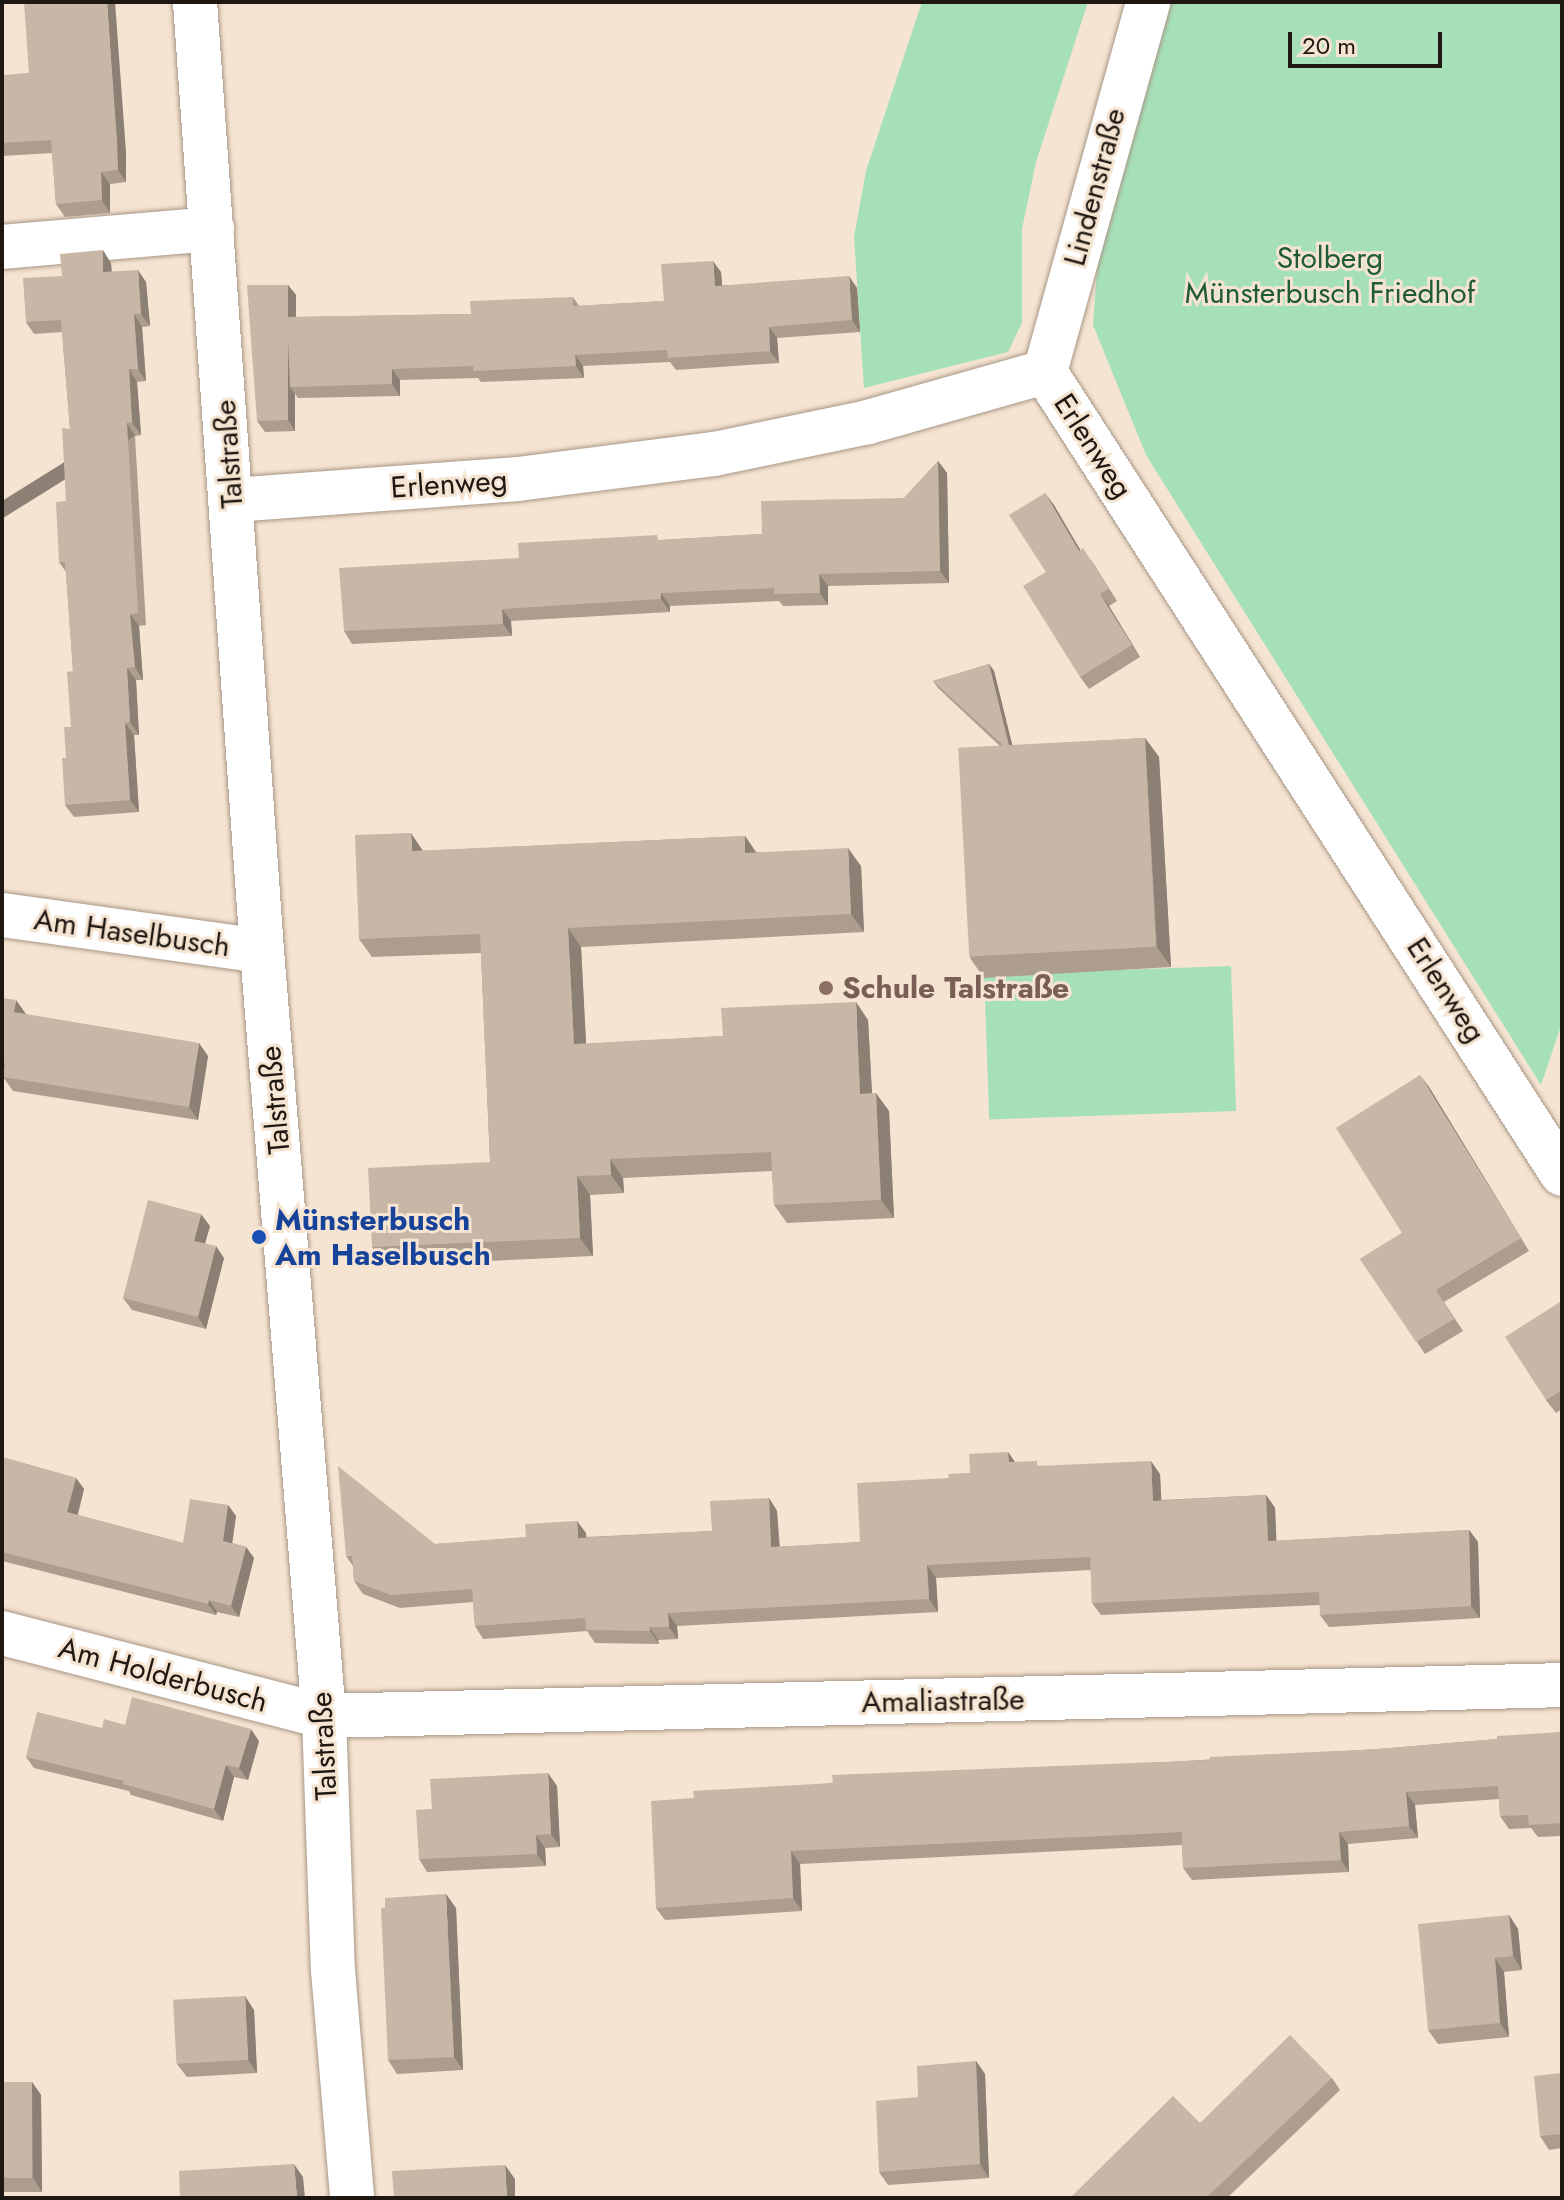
<!DOCTYPE html>
<html>
<head>
<meta charset="utf-8">
<style>
	body { margin:0 }
	#map { position:relative; width:1564px; height:2200px; overflow:hidden; background:#f6e4d2; font-family:Jost,sans-serif }
	div>[style] { position:absolute }
	[style*='--x'] { left:calc(var(--x)*1px); top:calc(var(--y)*1px); width:calc(var(--w)*1px); rotate:calc(var(--a)*1deg) }
	.green>* { inset:0; background:#a6e0b9; transform-origin:0 0 }
	.roads { filter:drop-shadow(0 0 2px #a79686) drop-shadow(0 0 2px #a79686) }
	.street>* { height:44px; margin:-22px; padding:0 22px; transform-origin:22px; border-radius:22px; background:#fff }
	.wall>* { inset:0; background:#ac9d8f }
	.shaded-wall>* { inset:0; background:#8c8074; transform-origin:0 0 }
	.building>* { inset:0; background:#c8b7a6; transform-origin:0 0 }
	.dots>* { width:22px; height:22px; translate:-50% -50%; box-sizing:border-box; border:4px solid #f6e4d2; border-radius:50% }
	span { translate:-50% -50%; white-space:nowrap; text-align:center; line-height:1.15; -webkit-text-stroke:6px #f6e4d2; paint-order:stroke }
	.street-label { font-size:30px; color:#1f1812 }
	.park-label { font-size:30px; color:#1f5b38 }
	.education-label { font-size:30px; color:#785e54; font-weight:700 }
	.left { translate:0 -50%; text-align:left }
	.transit-label { font-size:30px; color:#164399; font-weight:700 }
	.frame { position:absolute; inset:0; border:4px solid #1f1812; pointer-events:none }
	.scale { position:absolute; left:1288px; top:32px; width:154px; height:36px; box-sizing:border-box; border:4px solid #1f1812; border-top:0; padding-left:10px; font-size:24px; line-height:28px; white-space:nowrap; color:#1f1812; -webkit-text-stroke:6px #f6e4d2; paint-order:stroke }
</style>
</head>
<body>
<div id="map">
	<div class="green">
		<i style="clip-path:polygon(922px 2px,1088px 2px,1036px 162px,1022px 229px,1022px 323px,1008px 352px,864px 388px,854px 237px,866px 171px)"></i>
		<i style="clip-path:polygon(1162px 2px,1562px 2px,1562px 1023px,1541px 1085px,1146px 455px,1093px 325px,1104px 174px)"></i>
		<i style="left:1231px;top:966px;width:145px;height:247px;rotate:88deg"></i>
	</div>
	<div class="roads">
		<div class="street">
			<i style="--x:195;--y:2;--w:951;--a:85.96"></i>
			<i style="--x:262;--y:951;--w:768;--a:85.37"></i>
			<i style="--x:324;--y:1716;--w:254;--a:88"></i>
			<i style="--x:333;--y:1970;--w:229;--a:85.2"></i>
			<i style="--x:2;--y:247;--w:211;--a:-4.9"></i>
			<i style="--x:1045;--y:372;--w:384;--a:-74.4"></i>
			<i style="--x:233;--y:500;--w:286;--a:-4.2"></i>
			<i style="--x:518;--y:479;--w:198;--a:-7.3"></i>
			<i style="--x:714;--y:454;--w:157;--a:-11.7"></i>
			<i style="--x:868;--y:422;--w:184;--a:-15.8"></i>
			<i style="--x:1045;--y:372;--w:954;--a:57.19"></i>
			<i style="--x:2;--y:915;--w:262;--a:7.9"></i>
			<i style="--x:2;--y:1633;--w:333;--a:14.5"></i>
			<i style="--x:324;--y:1716;--w:1238;--a:-1.43"></i>
		</div>
	</div>
	<div class="wall">
		<i style="clip-path:polygon(2px 75px,126px 152px,126px 182px,110px 184px,110px 213px,65px 217px,56px 204px,52px 153px,2px 156px)"></i>
		<i style="clip-path:polygon(111px 263px,112px 272px,146px 282px,150px 326px,142px 327px,146px 381px,137px 382px,141px 435px,135px 436px,146px 625px,139px 626px,143px 680px,136px 680px,139px 735px,134px 735px,139px 812px,74px 817px,65px 805px,66px 758px,71px 727px,73px 671px,66px 572px,59px 562px,66px 501px,70px 429px,62px 332px,34px 334px,26px 322px,62px 276px)"></i>
		<i style="clip-path:polygon(721px 272px,722px 285px,857px 288px,860px 332px,777px 338px,779px 363px,676px 370px,670px 362px,583px 366px,584px 378px,481px 382px,478px 378px,400px 380px,400px 396px,298px 398px,295px 394px,295px 431px,265px 432px,257px 421px,288px 285px,296px 295px,296px 317px,471px 314px,573px 297px,579px 306px,664px 301px)"></i>
		<i style="clip-path:polygon(938px 461px,947px 473px,949px 583px,828px 586px,828px 605px,783px 606px,779px 601px,670px 606px,670px 612px,511px 621px,512px 636px,352px 644px,344px 631px,519px 558px,661px 540px,762px 534px,904px 498px)"></i>
		<i style="clip-path:polygon(1045px 493px,1080px 550px,1092px 561px,1117px 601px,1109px 606px,1140px 657px,1089px 689px,1080px 677px,1046px 572px)"></i>
		<i style="clip-path:polygon(989px 664px,994px 671px,1012px 746px,1145px 738px,1159px 757px,1171px 967px,984px 978px,970px 958px,1001px 747px,938px 688px,933px 681px)"></i>
		<i style="clip-path:polygon(745px 836px,756px 852px,861px 866px,864px 932px,581px 947px,586px 1044px,723px 1036px,868px 1020px,872px 1093px,889px 1111px,894px 1218px,787px 1223px,774px 1205px,772px 1171px,623px 1178px,624px 1193px,590px 1195px,593px 1256px,385px 1266px,372px 1247px,490px 1162px,481px 953px,372px 957px,359px 939px,423px 851px)"></i>
		<i style="clip-path:polygon(2px 998px,25px 1014px,208px 1056px,198px 1120px,13px 1091px,3px 1077px,4px 1075px,2px 1075px)"></i>
		<i style="clip-path:polygon(1429px 1087px,1529px 1251px,1444px 1302px,1463px 1331px,1425px 1354px,1360px 1259px,1402px 1233px)"></i>
		<i style="clip-path:polygon(210px 1226px,205px 1244px,224px 1258px,206px 1329px,132px 1310px,123px 1298px)"></i>
		<i style="clip-path:polygon(1562px 1305px,1562px 1409px,1556px 1413px,1546px 1400px)"></i>
		<i style="clip-path:polygon(1008px 1452px,1015px 1462px,1040px 1466px,1160px 1474px,1161px 1500px,1266px 1495px,1275px 1508px,1276px 1541px,1469px 1530px,1478px 1542px,1480px 1618px,1329px 1627px,1320px 1615px,1320px 1605px,1101px 1615px,1092px 1603px,1091px 1570px,936px 1578px,938px 1612px,677px 1626px,678px 1639px,658px 1640px,659px 1644px,595px 1643px,587px 1631px,483px 1639px,475px 1626px,473px 1602px,400px 1608px,363px 1594px,354px 1581px,353px 1566px,346px 1556px,435px 1544px,586px 1533px,586px 1537px,712px 1531px,769px 1498px,777px 1511px,780px 1547px,860px 1542px,949px 1478px,970px 1473px)"></i>
		<i style="clip-path:polygon(2px 1457px,76px 1478px,84px 1489px,78px 1515px,183px 1543px,228px 1505px,236px 1516px,232px 1543px,246px 1547px,254px 1558px,239px 1617px,217px 1612px,216px 1615px,2px 1561px)"></i>
		<i style="clip-path:polygon(125px 1725px,259px 1741px,248px 1780px,234px 1777px,223px 1821px,131px 1795px,129px 1791px,34px 1768px,26px 1757px,102px 1728px)"></i>
		<i style="clip-path:polygon(1562px 1732px,1562px 1836px,1538px 1837px,1531px 1828px,1509px 1829px,1500px 1816px,1499px 1799px,1415px 1805px,1418px 1838px,1348px 1844px,1349px 1872px,1192px 1880px,1183px 1868px,1182px 1845px,800px 1864px,802px 1911px,665px 1920px,656px 1908px,694px 1798px,833px 1783px,1378px 1749px,1497px 1739px)"></i>
		<i style="clip-path:polygon(557px 1786px,560px 1847px,545px 1848px,546px 1866px,427px 1872px,419px 1859px)"></i>
		<i style="clip-path:polygon(456px 1908px,463px 2070px,397px 2074px,388px 2060px)"></i>
		<i style="clip-path:polygon(1509px 1915px,1518px 1929px,1522px 1970px,1504px 1972px,1509px 2037px,1438px 2044px,1428px 2030px)"></i>
		<i style="clip-path:polygon(254px 2010px,257px 2073px,187px 2077px,177px 2064px)"></i>
		<i style="clip-path:polygon(976px 2061px,985px 2074px,989px 2178px,888px 2185px,879px 2172px)"></i>
		<i style="clip-path:polygon(1562px 2073px,1562px 2148px,1549px 2150px,1540px 2136px)"></i>
		<i style="clip-path:polygon(1332px 2078px,1340px 2090px,1227px 2198px,1070px 2198px,1200px 2123px)"></i>
		<i style="clip-path:polygon(2px 2082px,32px 2082px,41px 2095px,42px 2192px,2px 2192px)"></i>
	</div>
	<div class="shaded-wall">
		<i style="clip-path:polygon(107px 2px,115px 2px,126px 152px,126px 182px,118px 170px)"></i>
		<i style="clip-path:polygon(101px 172px,110px 184px,110px 213px,102px 200px)"></i>
		<i style="clip-path:polygon(103px 250px,111px 263px,112px 285px,103px 272px)"></i>
		<i style="clip-path:polygon(713px 261px,721px 272px,723px 297px,715px 286px)"></i>
		<i style="clip-path:polygon(138px 270px,146px 282px,150px 326px,141px 314px)"></i>
		<i style="clip-path:polygon(849px 276px,857px 288px,860px 332px,852px 320px)"></i>
		<i style="clip-path:polygon(288px 285px,296px 295px,295px 386px,290px 387px,295px 394px,295px 431px,288px 420px)"></i>
		<i style="clip-path:polygon(134px 314px,142px 327px,146px 381px,138px 369px)"></i>
		<i style="clip-path:polygon(769px 327px,777px 338px,779px 363px,770px 351px)"></i>
		<i style="clip-path:polygon(575px 355px,583px 366px,584px 378px,576px 366px)"></i>
		<i style="clip-path:polygon(129px 369px,137px 382px,141px 435px,132px 422px)"></i>
		<i style="clip-path:polygon(392px 369px,400px 380px,400px 396px,392px 384px)"></i>
		<i style="left:127px;top:423px;width:15px;height:190px;rotate:58deg"></i>
		<i style="clip-path:polygon(938px 461px,947px 473px,949px 583px,940px 571px)"></i>
		<i style="clip-path:polygon(1045px 493px,1054px 505px,1088px 563px,1079px 551px)"></i>
		<i style="clip-path:polygon(819px 574px,828px 586px,828px 605px,820px 593px)"></i>
		<i style="clip-path:polygon(661px 593px,670px 606px,670px 612px,661px 599px)"></i>
		<i style="clip-path:polygon(1100px 594px,1109px 606px,1140px 657px,1132px 645px)"></i>
		<i style="clip-path:polygon(502px 609px,511px 621px,512px 636px,503px 624px)"></i>
		<i style="clip-path:polygon(130px 614px,139px 626px,143px 680px,135px 667px)"></i>
		<i style="clip-path:polygon(989px 664px,994px 671px,1016px 760px,1011px 753px)"></i>
		<i style="clip-path:polygon(127px 668px,136px 680px,139px 735px,130px 722px)"></i>
		<i style="clip-path:polygon(125px 723px,134px 735px,139px 812px,130px 800px)"></i>
		<i style="clip-path:polygon(1145px 738px,1159px 757px,1171px 967px,1157px 947px)"></i>
		<i style="clip-path:polygon(411px 833px,423px 851px,412px 851px)"></i>
		<i style="clip-path:polygon(745px 836px,757px 854px,745px 853px)"></i>
		<i style="clip-path:polygon(848px 848px,861px 866px,864px 932px,851px 914px)"></i>
		<i style="clip-path:polygon(568px 928px,581px 947px,587px 1062px,574px 1044px)"></i>
		<i style="clip-path:polygon(16px 1000px,26px 1014px,23px 1026px,14px 1012px)"></i>
		<i style="clip-path:polygon(856px 1002px,868px 1020px,873px 1112px,860px 1094px)"></i>
		<i style="clip-path:polygon(199px 1043px,208px 1056px,198px 1120px,189px 1107px)"></i>
		<i style="clip-path:polygon(1420px 1075px,1429px 1087px,1529px 1251px,1521px 1238px)"></i>
		<i style="clip-path:polygon(876px 1093px,889px 1111px,894px 1218px,881px 1200px)"></i>
		<i style="clip-path:polygon(610px 1159px,623px 1178px,624px 1193px,611px 1175px)"></i>
		<i style="clip-path:polygon(577px 1176px,590px 1195px,593px 1256px,580px 1238px)"></i>
		<i style="clip-path:polygon(201px 1214px,210px 1226px,202px 1253px,194px 1241px)"></i>
		<i style="clip-path:polygon(216px 1246px,224px 1258px,206px 1329px,198px 1317px)"></i>
		<i style="clip-path:polygon(1008px 1452px,1017px 1465px,1009px 1462px)"></i>
		<i style="clip-path:polygon(1151px 1461px,1160px 1474px,1162px 1513px,1153px 1501px)"></i>
		<i style="clip-path:polygon(76px 1478px,84px 1489px,75px 1523px,67px 1512px)"></i>
		<i style="clip-path:polygon(1266px 1495px,1275px 1508px,1277px 1554px,1268px 1541px)"></i>
		<i style="clip-path:polygon(769px 1498px,777px 1511px,780px 1560px,771px 1547px)"></i>
		<i style="clip-path:polygon(228px 1505px,236px 1516px,231px 1552px,223px 1541px)"></i>
		<i style="clip-path:polygon(577px 1521px,586px 1533px,587px 1550px,578px 1538px)"></i>
		<i style="clip-path:polygon(1469px 1530px,1478px 1542px,1480px 1618px,1471px 1606px)"></i>
		<i style="clip-path:polygon(246px 1547px,254px 1558px,239px 1617px,231px 1606px)"></i>
		<i style="clip-path:polygon(927px 1565px,936px 1578px,938px 1612px,929px 1599px)"></i>
		<i style="clip-path:polygon(209px 1600px,217px 1612px,216px 1615px,208px 1604px)"></i>
		<i style="clip-path:polygon(668px 1613px,677px 1626px,678px 1639px,669px 1627px)"></i>
		<i style="clip-path:polygon(649px 1627px,658px 1640px,659px 1644px,650px 1631px)"></i>
		<i style="clip-path:polygon(251px 1729px,259px 1741px,248px 1780px,239px 1768px)"></i>
		<i style="clip-path:polygon(226px 1765px,234px 1777px,223px 1821px,214px 1809px)"></i>
		<i style="clip-path:polygon(548px 1773px,557px 1786px,560px 1847px,551px 1834px)"></i>
		<i style="clip-path:polygon(1406px 1792px,1415px 1805px,1418px 1838px,1409px 1826px)"></i>
		<i style="clip-path:polygon(1339px 1832px,1348px 1844px,1349px 1872px,1341px 1860px)"></i>
		<i style="clip-path:polygon(536px 1835px,545px 1848px,546px 1866px,537px 1854px)"></i>
		<i style="clip-path:polygon(791px 1851px,800px 1864px,802px 1911px,793px 1898px)"></i>
		<i style="clip-path:polygon(446px 1894px,456px 1908px,463px 2070px,454px 2057px)"></i>
		<i style="clip-path:polygon(1509px 1915px,1518px 1929px,1522px 1970px,1513px 1956px)"></i>
		<i style="clip-path:polygon(1495px 1958px,1504px 1972px,1509px 2037px,1500px 2023px)"></i>
		<i style="clip-path:polygon(245px 1996px,254px 2010px,257px 2073px,248px 2060px)"></i>
		<i style="clip-path:polygon(976px 2061px,985px 2074px,989px 2178px,980px 2164px)"></i>
		<i style="clip-path:polygon(32px 2082px,41px 2095px,42px 2192px,33px 2178px)"></i>
		<i style="clip-path:polygon(294px 2164px,303px 2177px,305px 2198px,297px 2198px)"></i>
		<i style="clip-path:polygon(505px 2165px,515px 2179px,515px 2198px,507px 2198px)"></i>
	</div>
	<div class="building">
		<i style="clip-path:polygon(24px 2px,107px 2px,117px 140px,118px 170px,101px 172px,102px 200px,56px 204px,51px 140px,2px 143px,2px 75px,29px 73px)"></i>
		<i style="clip-path:polygon(103px 250px,103px 272px,138px 270px,141px 314px,134px 314px,138px 369px,129px 369px,132px 422px,127px 423px,138px 613px,130px 614px,135px 667px,127px 668px,130px 722px,125px 723px,130px 800px,65px 805px,62px 758px,66px 758px,64px 727px,71px 727px,67px 672px,73px 671px,65px 562px,59px 562px,56px 502px,66px 501px,62px 428px,70px 429px,61px 320px,26px 322px,23px 278px,62px 276px,60px 254px)"></i>
		<i style="clip-path:polygon(713px 261px,715px 286px,849px 276px,852px 320px,769px 327px,770px 351px,668px 358px,667px 350px,575px 355px,576px 366px,473px 371px,473px 366px,392px 369px,392px 384px,290px 387px,287px 317px,471px 314px,470px 301px,522px 299px,573px 297px,573px 306px,664px 301px,661px 264px)"></i>
		<i style="clip-path:polygon(247px 285px,288px 285px,288px 420px,257px 421px)"></i>
		<i style="clip-path:polygon(938px 461px,940px 571px,819px 574px,820px 593px,774px 594px,774px 588px,661px 593px,661px 599px,502px 609px,503px 624px,344px 631px,339px 568px,519px 558px,518px 543px,657px 535px,658px 540px,762px 534px,761px 501px,904px 498px)"></i>
		<i style="clip-path:polygon(1045px 493px,1079px 551px,1083px 548px,1109px 589px,1100px 594px,1132px 645px,1080px 677px,1023px 586px,1046px 572px,1009px 515px)"></i>
		<i style="clip-path:polygon(989px 664px,1009px 746px,1004px 746px,933px 681px)"></i>
		<i style="left:1145px;top:738px;width:209px;height:187px;rotate:87deg"></i>
		<i style="clip-path:polygon(411px 833px,412px 851px,745px 836px,745px 853px,848px 848px,851px 914px,568px 928px,574px 1044px,723px 1036px,721px 1008px,856px 1002px,860px 1094px,876px 1093px,881px 1200px,774px 1205px,771px 1152px,610px 1159px,611px 1175px,577px 1176px,580px 1238px,372px 1247px,368px 1168px,490px 1162px,480px 934px,359px 939px,355px 835px)"></i>
		<i style="clip-path:polygon(2px 998px,16px 1000px,14px 1012px,199px 1043px,189px 1107px,3px 1077px,5px 1064px,2px 1063px)"></i>
		<i style="clip-path:polygon(1420px 1075px,1521px 1238px,1436px 1290px,1454px 1319px,1416px 1342px,1360px 1259px,1402px 1233px,1336px 1128px)"></i>
		<i style="clip-path:polygon(148px 1200px,201px 1214px,194px 1241px,216px 1246px,198px 1317px,123px 1298px)"></i>
		<i style="clip-path:polygon(1560px 1302px,1562px 1305px,1562px 1390px,1546px 1400px,1505px 1337px)"></i>
		<i style="clip-path:polygon(1008px 1452px,1009px 1462px,1037px 1461px,1037px 1466px,1151px 1461px,1153px 1501px,1266px 1495px,1268px 1541px,1469px 1530px,1471px 1606px,1320px 1615px,1319px 1592px,1092px 1603px,1090px 1557px,927px 1565px,929px 1599px,668px 1613px,669px 1627px,649px 1627px,650px 1631px,586px 1630px,585px 1618px,475px 1626px,472px 1589px,391px 1595px,354px 1581px,352px 1555px,346px 1556px,338px 1466px,435px 1544px,526px 1537px,525px 1524px,577px 1521px,578px 1538px,712px 1531px,710px 1501px,769px 1498px,771px 1547px,860px 1542px,857px 1483px,949px 1478px,948px 1474px,970px 1473px,969px 1454px)"></i>
		<i style="clip-path:polygon(2px 1457px,76px 1478px,67px 1512px,183px 1543px,190px 1499px,228px 1505px,223px 1541px,246px 1547px,231px 1606px,209px 1600px,208px 1604px,2px 1552px)"></i>
		<i style="clip-path:polygon(132px 1697px,251px 1729px,239px 1768px,226px 1765px,214px 1809px,123px 1784px,124px 1781px,26px 1757px,37px 1712px,102px 1728px,104px 1719px,125px 1725px)"></i>
		<i style="clip-path:polygon(1562px 1732px,1562px 1823px,1529px 1825px,1528px 1815px,1500px 1816px,1498px 1786px,1406px 1792px,1409px 1826px,1339px 1832px,1341px 1860px,1183px 1868px,1182px 1832px,791px 1851px,793px 1898px,656px 1908px,651px 1801px,694px 1798px,693px 1791px,833px 1783px,832px 1775px,1210px 1760px,1210px 1757px,1378px 1749px,1497px 1739px,1497px 1736px)"></i>
		<i style="clip-path:polygon(548px 1773px,551px 1834px,536px 1835px,537px 1854px,419px 1859px,416px 1810px,432px 1809px,430px 1779px)"></i>
		<i style="clip-path:polygon(446px 1894px,454px 2057px,388px 2060px,381px 1908px,385px 1908px,385px 1898px)"></i>
		<i style="clip-path:polygon(1509px 1915px,1513px 1956px,1495px 1958px,1500px 2023px,1428px 2030px,1418px 1924px)"></i>
		<i style="left:245px;top:1996px;width:64px;height:72px;rotate:87deg"></i>
		<i style="clip-path:polygon(1290px 2035px,1332px 2078px,1206px 2198px,1070px 2198px,1173px 2096px,1200px 2123px)"></i>
		<i style="clip-path:polygon(976px 2061px,980px 2164px,879px 2172px,876px 2101px,918px 2097px,917px 2066px)"></i>
		<i style="clip-path:polygon(1562px 2073px,1562px 2134px,1540px 2136px,1534px 2076px)"></i>
		<i style="left:2px;top:2082px;width:30px;height:96px"></i>
		<i style="clip-path:polygon(294px 2164px,297px 2198px,180px 2198px,179px 2171px)"></i>
		<i style="clip-path:polygon(505px 2165px,507px 2198px,394px 2198px,392px 2171px)"></i>
	</div>
	<div class="dots">
		<i style="left:826px;top:988px;background:#8d6e63"></i>
		<i style="left:259px;top:1237px;background:#1a4fb4"></i>
	</div>
	<div class="street-label">
		<span style="left:1095px;top:187px;rotate:-75deg">Lindenstraße</span>
		<span style="left:1093px;top:446px;rotate:57deg">Erlenweg</span>
		<span style="left:229px;top:454px;rotate:-94deg">Talstraße</span>
		<span style="left:449px;top:484px;rotate:-4deg">Erlenweg</span>
		<span style="left:132px;top:933px;rotate:8deg">Am Haselbusch</span>
		<span style="left:1446px;top:990px;rotate:57deg">Erlenweg</span>
		<span style="left:275px;top:1100px;rotate:-95deg">Talstraße</span>
		<span style="left:163px;top:1675px;rotate:15deg">Am Holderbusch</span>
		<span style="left:943px;top:1701px;rotate:-1deg">Amaliastraße</span>
		<span style="left:324px;top:1746px;rotate:-93deg">Talstraße</span>
	</div>
	<div class="park-label">
		<span style="left:1330px;top:275px">Stolberg<br>Münsterbusch Friedhof</span>
	</div>
	<div class="education-label">
		<span class="left" style="left:842px;top:988px">Schule Talstraße</span>
	</div>
	<div class="transit-label">
		<span class="left" style="left:275px;top:1237px">Münsterbusch<br>Am Haselbusch</span>
	</div>
	<div class="frame"></div>
	<div class="scale">20 m</div>
</div>
</body>
</html>
